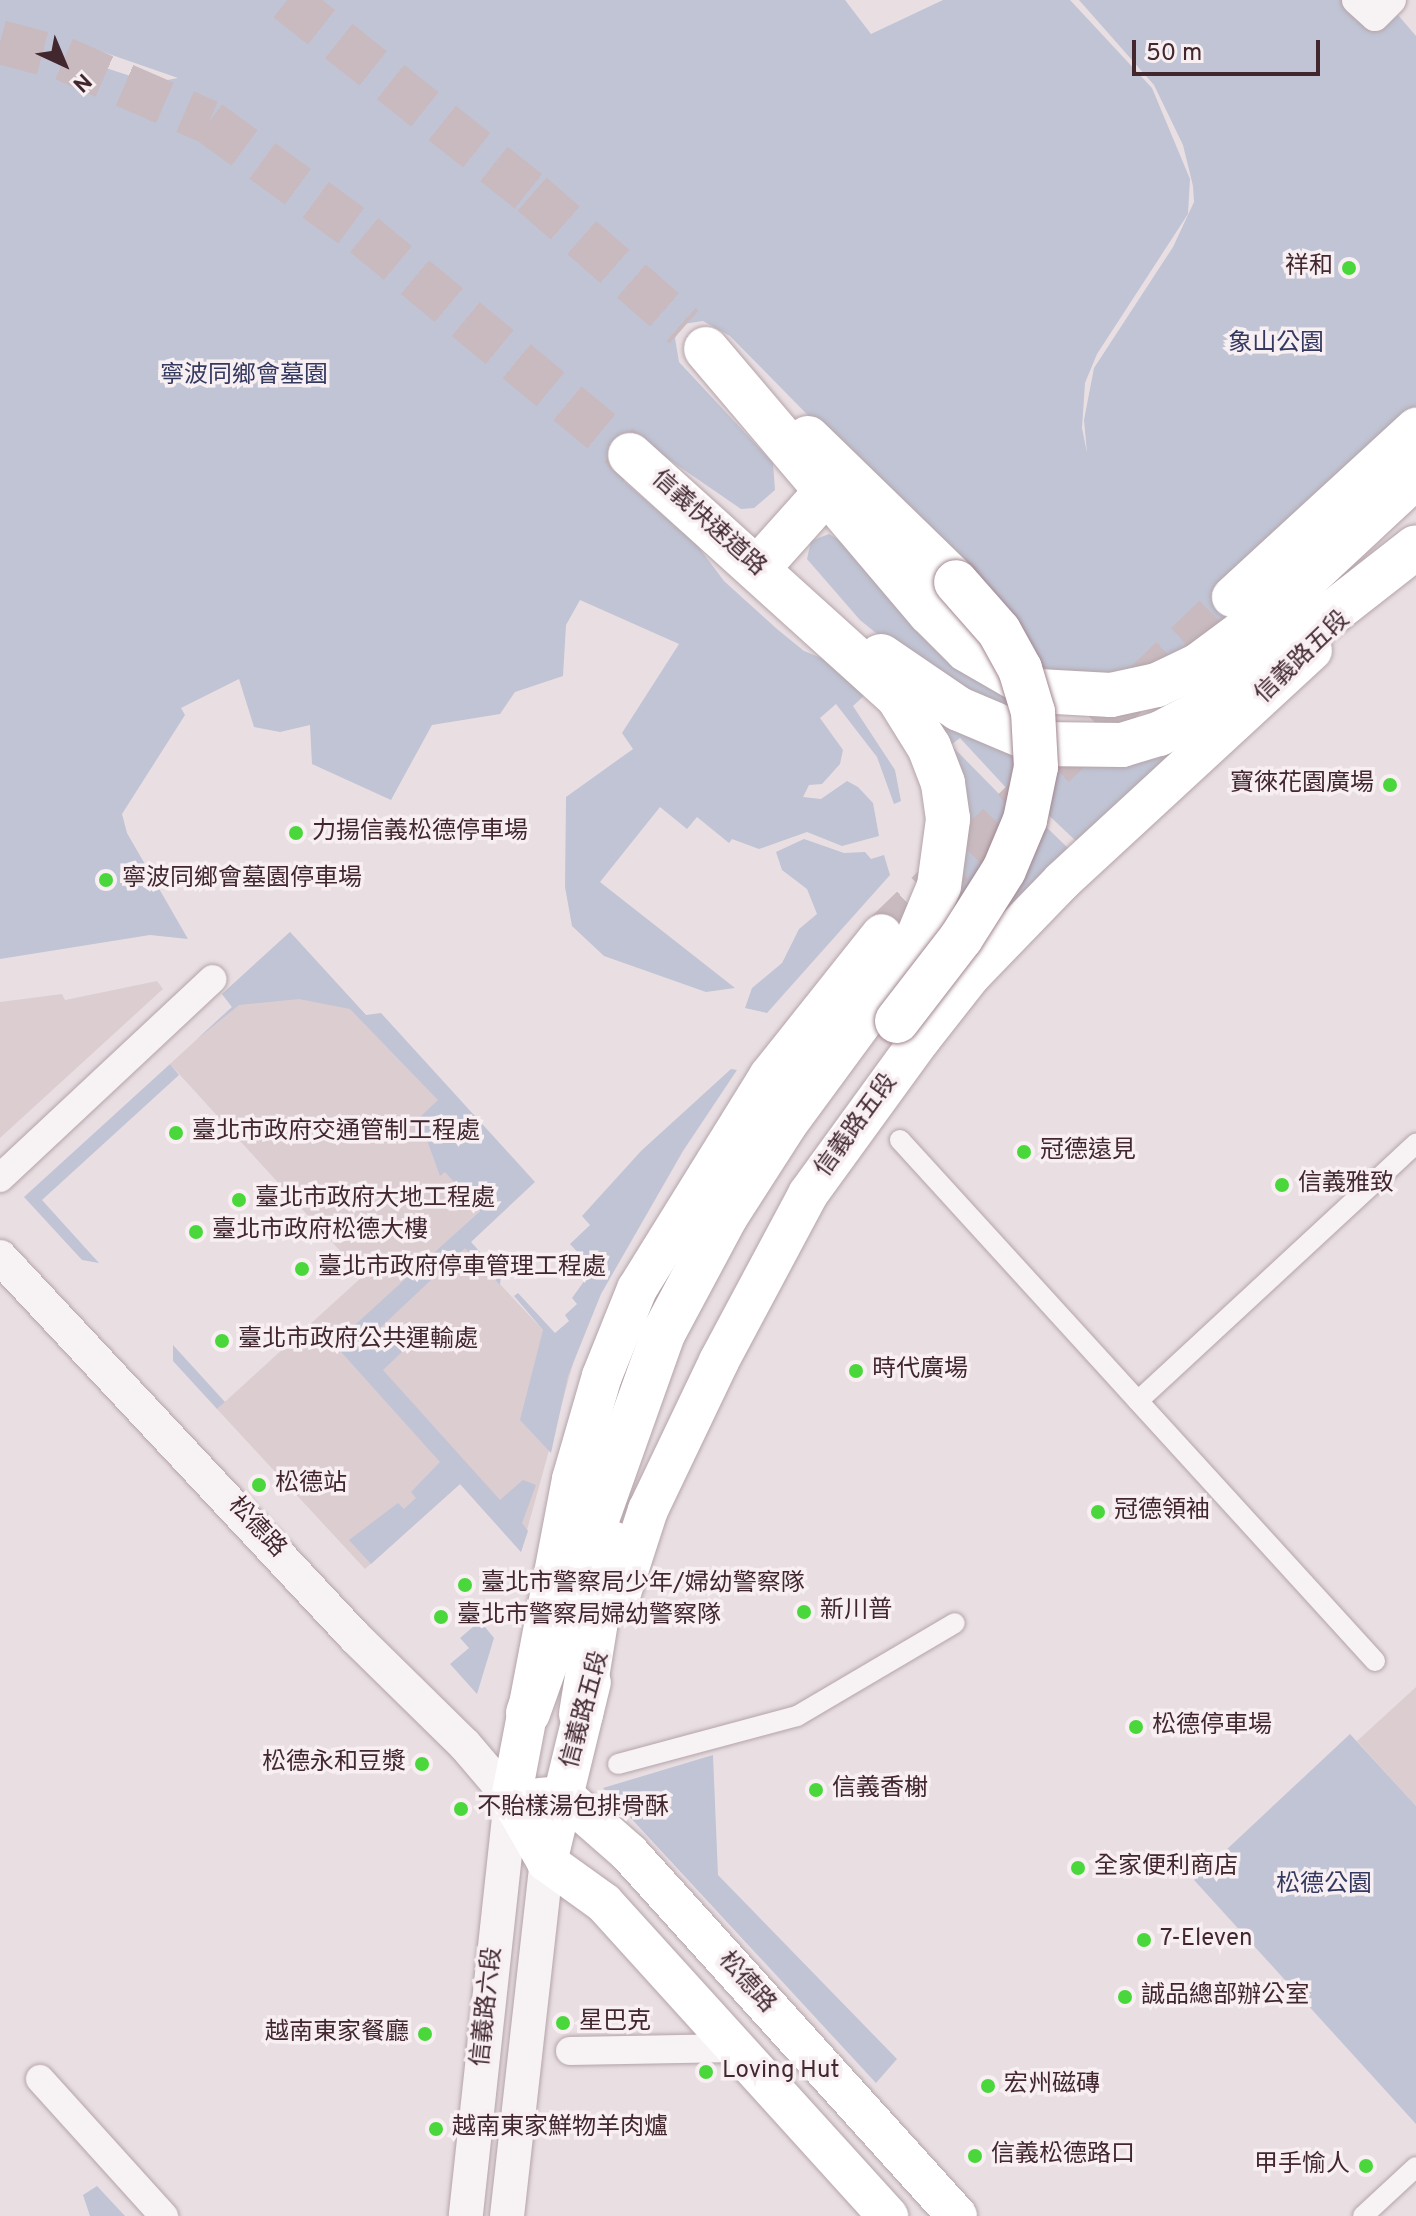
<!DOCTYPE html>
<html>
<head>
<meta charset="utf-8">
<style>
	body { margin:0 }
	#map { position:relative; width:1416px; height:2216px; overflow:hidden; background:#e9dfe3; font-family:Overpass,"Noto Sans TC",sans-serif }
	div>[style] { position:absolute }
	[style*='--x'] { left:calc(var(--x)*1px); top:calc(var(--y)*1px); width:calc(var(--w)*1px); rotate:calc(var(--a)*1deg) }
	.built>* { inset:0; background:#dccdd1 }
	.green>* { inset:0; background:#c0c4d4 }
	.secondary-tunnel>* { height:40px; margin-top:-20px; transform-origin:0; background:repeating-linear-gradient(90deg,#c8babf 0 40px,transparent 0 60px) }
	.trunk-tunnel>* { height:44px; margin-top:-22px; transform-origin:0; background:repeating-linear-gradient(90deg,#c8babf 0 44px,transparent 0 66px) }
	.roads { filter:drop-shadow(0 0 2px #b4a4a9) drop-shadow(0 0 2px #b4a4a9) }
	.pedestrian>* { height:20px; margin:-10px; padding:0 10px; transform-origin:10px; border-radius:10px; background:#f7f2f4 }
	.minor>* { height:28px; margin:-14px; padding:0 14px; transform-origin:14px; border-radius:14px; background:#f7f2f4 }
	.tertiary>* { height:34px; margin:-17px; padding:0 17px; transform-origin:17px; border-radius:17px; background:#f7f2f4 }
	.secondary>* { height:40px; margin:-20px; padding:0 20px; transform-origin:20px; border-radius:20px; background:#fff }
	.trunk>* { height:44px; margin:-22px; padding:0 22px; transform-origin:22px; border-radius:22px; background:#fff }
	.bridges { filter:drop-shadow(0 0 2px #a1868f) drop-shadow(0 0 2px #a1868f) }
	.trunk-bridge>* { height:44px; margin:-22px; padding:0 22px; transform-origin:22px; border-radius:22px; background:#fff }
	.dots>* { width:22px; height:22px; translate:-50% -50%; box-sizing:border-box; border:4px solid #f7eff2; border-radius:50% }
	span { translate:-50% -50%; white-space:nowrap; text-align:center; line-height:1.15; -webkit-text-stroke:7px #f7eff2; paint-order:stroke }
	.poi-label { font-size:24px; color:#42272f }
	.right { translate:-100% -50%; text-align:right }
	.left { translate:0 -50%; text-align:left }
	.park-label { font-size:24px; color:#33395f }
	.street-label { font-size:24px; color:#42272f }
	.north { position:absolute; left:24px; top:24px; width:80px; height:80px; -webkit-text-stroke:6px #f7eff2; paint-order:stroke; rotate:136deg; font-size:22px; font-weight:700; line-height:32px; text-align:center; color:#42272f }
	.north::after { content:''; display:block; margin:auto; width:28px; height:36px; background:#42272f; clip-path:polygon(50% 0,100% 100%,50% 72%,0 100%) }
	.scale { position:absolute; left:1132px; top:40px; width:188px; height:36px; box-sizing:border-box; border:4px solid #42272f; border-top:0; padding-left:10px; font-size:24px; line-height:28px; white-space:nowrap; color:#42272f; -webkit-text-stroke:6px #f7eff2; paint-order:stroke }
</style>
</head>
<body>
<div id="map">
	<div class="built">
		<i style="clip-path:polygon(290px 932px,515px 1178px,454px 1235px,543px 1330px,577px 1349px,521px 1552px,460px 1484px,365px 1569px,217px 1409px,363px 1276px,170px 1064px,232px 1007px,222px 994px)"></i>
		<i style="clip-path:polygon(157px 981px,163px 989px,0 1138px,0 1002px,62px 994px,65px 1000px)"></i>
		<i style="clip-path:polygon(1416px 1687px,1416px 1806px,1357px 1741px)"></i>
	</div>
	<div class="green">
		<i style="clip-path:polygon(evenodd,0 0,845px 0,871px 34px,943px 0,1070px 0,1152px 88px,1190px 179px,1188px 214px,1097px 354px,1085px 383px,1082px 428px,1087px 453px,1084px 420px,1094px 368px,1173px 247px,1194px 202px,1193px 186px,1183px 145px,1154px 85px,1079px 0,1348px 0,1380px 31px,1398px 15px,1416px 36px,1416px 406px,1221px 585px,1244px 610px,1180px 655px,1119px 677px,1063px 674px,1028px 662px,902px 511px,730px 336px,703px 321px,683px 324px,675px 338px,679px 362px,773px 463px,775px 490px,754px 508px,741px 509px,661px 454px,623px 472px,624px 481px,697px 545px,724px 581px,777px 629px,804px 651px,839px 665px,868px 692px,853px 706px,895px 770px,901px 801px,894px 804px,877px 757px,836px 704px,820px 718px,843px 750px,840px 764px,822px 784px,809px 785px,803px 797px,821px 799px,847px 781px,858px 787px,873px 803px,879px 836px,842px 846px,807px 832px,759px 849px,732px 839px,729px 843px,697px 817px,687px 829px,660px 807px,600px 882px,735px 988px,706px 992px,604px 956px,572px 926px,565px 887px,566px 797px,633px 749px,622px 733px,679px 644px,580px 600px,566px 625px,563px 676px,515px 692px,500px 714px,432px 725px,391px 800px,312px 764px,310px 725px,280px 732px,254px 727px,239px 679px,181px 708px,185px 715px,122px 814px,127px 833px,188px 939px,150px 935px,0 959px,0 0,83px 45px,178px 78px,152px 83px,106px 68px,83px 45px)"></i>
		<i style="clip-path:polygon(829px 534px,852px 548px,1014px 689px,1015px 720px,942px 687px,860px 620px,807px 559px,811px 541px)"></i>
		<i style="clip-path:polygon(936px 721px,1024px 759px,1010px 792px,960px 738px,951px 745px,1007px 802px,1007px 838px,817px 1108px,920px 955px)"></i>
		<i style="clip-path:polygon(1182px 745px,1076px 841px,1041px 808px,1047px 762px)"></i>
		<i style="clip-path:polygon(1038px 819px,1070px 850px,950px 972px)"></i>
		<i style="clip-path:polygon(804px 839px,844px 853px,865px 852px,871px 859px,884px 855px,890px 875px,767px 1013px,745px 1008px,752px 988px,782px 963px,799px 929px,817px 914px,807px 889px,782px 870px,776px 852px)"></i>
		<i style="clip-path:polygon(290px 932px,366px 1015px,381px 1013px,535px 1182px,471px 1242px,501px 1275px,500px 1285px,465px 1248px,380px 1328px,402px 1352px,383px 1370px,500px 1500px,523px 1480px,536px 1485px,522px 1523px,528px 1531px,521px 1552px,460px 1484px,371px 1564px,349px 1540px,398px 1503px,404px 1509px,416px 1498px,411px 1492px,440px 1462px,334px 1344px,480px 1211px,445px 1172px,440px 1176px,419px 1118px,438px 1100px,350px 1009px,299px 999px,239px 1005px,196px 1040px,232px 1007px,222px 994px)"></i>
		<i style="clip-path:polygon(170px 1064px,179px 1075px,42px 1200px,99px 1263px,82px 1260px,24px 1197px)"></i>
		<i style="clip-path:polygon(731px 1069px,737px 1070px,683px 1151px,601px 1294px,568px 1376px,551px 1453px,520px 1420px,543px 1330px,514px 1296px,518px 1293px,555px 1333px,569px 1321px,565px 1315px,577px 1304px,572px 1298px,593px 1269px,570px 1244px,590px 1225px,582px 1216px,641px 1151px)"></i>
		<i style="clip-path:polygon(173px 1345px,225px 1402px,217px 1409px,173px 1361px)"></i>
		<i style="clip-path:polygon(480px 1621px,494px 1638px,477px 1694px,450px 1664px,469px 1648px,460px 1638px)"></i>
		<i style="clip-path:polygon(1350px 1734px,1416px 1806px,1416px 2124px,1194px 1880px)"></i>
		<i style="clip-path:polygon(713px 1755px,718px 1875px,897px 2059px,876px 2083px,603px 1788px)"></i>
		<i style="clip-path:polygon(97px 2186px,125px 2216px,90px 2216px,83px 2195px)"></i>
	</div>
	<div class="secondary-tunnel">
		<i style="--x:882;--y:934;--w:486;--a:-43.9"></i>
	</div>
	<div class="trunk-tunnel">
		<i style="--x:287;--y:0;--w:313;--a:38.4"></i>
		<i style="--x:532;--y:194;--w:202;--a:41.2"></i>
		<i style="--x:0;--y:42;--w:66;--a:14.9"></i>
		<i style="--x:64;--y:59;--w:158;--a:23.5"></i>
		<i style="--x:209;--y:122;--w:192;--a:36.1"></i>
		<i style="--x:364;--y:235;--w:345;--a:39.6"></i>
	</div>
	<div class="roads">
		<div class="pedestrian">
			<i style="--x:900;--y:1140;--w:705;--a:47.64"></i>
			<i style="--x:1138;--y:1401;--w:379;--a:-42.8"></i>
			<i style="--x:618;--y:1764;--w:185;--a:-15"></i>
			<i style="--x:797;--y:1716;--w:183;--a:-30.5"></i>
			<i style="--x:1363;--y:2216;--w:72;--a:-42.8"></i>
		</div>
		<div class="minor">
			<i style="--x:1356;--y:0;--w:25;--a:42"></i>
			<i style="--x:1375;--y:17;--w:24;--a:-45"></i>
			<i style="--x:0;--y:1178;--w:291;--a:-43.1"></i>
			<i style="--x:570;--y:2051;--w:166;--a:-1"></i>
			<i style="--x:40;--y:2079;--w:185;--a:47.9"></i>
		</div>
		<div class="tertiary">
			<i style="--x:0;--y:1257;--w:520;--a:46.95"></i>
			<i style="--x:355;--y:1637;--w:154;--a:44.5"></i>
			<i style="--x:465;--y:1745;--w:71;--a:49.6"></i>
			<i style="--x:511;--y:1799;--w:419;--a:96.2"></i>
			<i style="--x:507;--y:2216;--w:356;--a:-83.6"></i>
		</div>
		<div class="secondary">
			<i style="--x:1232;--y:597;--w:250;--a:-42.6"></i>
			<i style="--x:619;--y:1599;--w:94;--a:-72"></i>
			<i style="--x:648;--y:1510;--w:165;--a:-64.5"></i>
			<i style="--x:719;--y:1361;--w:189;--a:-61.9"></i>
			<i style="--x:808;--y:1194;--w:190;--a:-54"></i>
			<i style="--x:920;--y:1040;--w:83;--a:-51.9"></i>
			<i style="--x:971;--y:975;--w:131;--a:-45.9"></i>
			<i style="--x:1062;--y:881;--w:340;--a:-42.7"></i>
			<i style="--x:540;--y:1798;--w:24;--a:-5"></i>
			<i style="--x:564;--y:1796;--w:86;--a:41.2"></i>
			<i style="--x:629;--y:1853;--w:489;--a:47.9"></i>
			<i style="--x:511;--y:1799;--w:326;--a:-79.2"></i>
			<i style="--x:572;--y:1479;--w:107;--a:-73.8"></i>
			<i style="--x:602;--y:1376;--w:94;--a:-68.1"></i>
			<i style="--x:637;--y:1289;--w:251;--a:-58.2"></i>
			<i style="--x:769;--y:1076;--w:181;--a:-51.5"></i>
			<i style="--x:511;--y:1799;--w:73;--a:60.3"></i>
			<i style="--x:547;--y:1862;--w:70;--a:35.7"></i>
			<i style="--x:604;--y:1903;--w:423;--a:47.8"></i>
			<i style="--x:547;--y:1862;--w:185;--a:-76.3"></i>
		</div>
		<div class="trunk">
			<i style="--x:706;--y:349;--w:346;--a:49.7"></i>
			<i style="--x:930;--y:613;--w:52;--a:45"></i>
			<i style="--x:967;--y:650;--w:82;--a:30"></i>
			<i style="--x:1038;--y:691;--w:73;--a:3.1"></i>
			<i style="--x:1111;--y:695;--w:47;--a:-12.3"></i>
			<i style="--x:1157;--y:685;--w:47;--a:-25.5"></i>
			<i style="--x:1199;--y:665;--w:89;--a:-36.7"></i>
			<i style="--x:1270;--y:612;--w:200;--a:-43"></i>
			<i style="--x:808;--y:438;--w:206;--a:44.2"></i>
			<i style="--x:757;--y:569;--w:102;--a:-48.2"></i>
			<i style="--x:881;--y:656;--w:94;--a:34.2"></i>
			<i style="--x:959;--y:709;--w:90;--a:22.9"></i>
			<i style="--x:1042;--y:744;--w:80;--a:0.7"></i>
			<i style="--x:1122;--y:745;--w:39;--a:-17"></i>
			<i style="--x:1159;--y:734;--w:62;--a:-27.8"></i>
			<i style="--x:1214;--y:705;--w:256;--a:-38"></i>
			<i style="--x:528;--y:1713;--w:402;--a:-70.4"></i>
			<i style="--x:663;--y:1334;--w:134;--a:-61.9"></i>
			<i style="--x:726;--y:1216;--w:109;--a:-57.3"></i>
			<i style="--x:785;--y:1124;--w:215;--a:-53.7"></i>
			<i style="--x:912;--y:951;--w:70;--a:-67.4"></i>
			<i style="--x:939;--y:886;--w:68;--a:-82.3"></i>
			<i style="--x:948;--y:819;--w:36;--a:-98"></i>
			<i style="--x:943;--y:783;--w:39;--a:-111"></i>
			<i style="--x:929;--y:747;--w:59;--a:-121.8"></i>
			<i style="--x:898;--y:697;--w:361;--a:-137.9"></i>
			<i style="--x:581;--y:1714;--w:132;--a:-80.8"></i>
			<i style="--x:602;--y:1584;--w:42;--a:-73.3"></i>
		</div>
	</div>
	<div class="bridges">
		<div class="trunk-bridge">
			<i style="--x:897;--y:1021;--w:105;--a:-52.4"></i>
			<i style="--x:961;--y:938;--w:80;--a:-57.7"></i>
			<i style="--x:1004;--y:870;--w:54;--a:-67.2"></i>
			<i style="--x:1025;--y:820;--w:54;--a:-78.3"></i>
			<i style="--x:1036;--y:767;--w:55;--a:-93.1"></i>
			<i style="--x:1033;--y:712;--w:45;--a:-106.8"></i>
			<i style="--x:1020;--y:669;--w:43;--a:-118.9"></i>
			<i style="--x:999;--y:631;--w:65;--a:-131.3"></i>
		</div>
	</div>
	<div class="dots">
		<i style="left:1349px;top:268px;background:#4ad73b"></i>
		<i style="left:1390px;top:785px;background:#4ad73b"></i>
		<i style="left:296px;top:833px;background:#4ad73b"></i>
		<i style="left:106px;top:880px;background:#4ad73b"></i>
		<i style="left:176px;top:1133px;background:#4ad73b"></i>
		<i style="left:1024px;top:1152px;background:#4ad73b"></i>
		<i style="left:1282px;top:1185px;background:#4ad73b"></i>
		<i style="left:239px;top:1200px;background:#4ad73b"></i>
		<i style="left:196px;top:1232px;background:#4ad73b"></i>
		<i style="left:302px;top:1269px;background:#4ad73b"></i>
		<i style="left:222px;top:1341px;background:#4ad73b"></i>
		<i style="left:856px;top:1371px;background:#4ad73b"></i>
		<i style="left:259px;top:1485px;background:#4ad73b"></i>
		<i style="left:1098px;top:1512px;background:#4ad73b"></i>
		<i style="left:465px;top:1585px;background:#4ad73b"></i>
		<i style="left:804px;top:1612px;background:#4ad73b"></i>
		<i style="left:441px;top:1617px;background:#4ad73b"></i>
		<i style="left:1136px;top:1727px;background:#4ad73b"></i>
		<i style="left:422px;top:1764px;background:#4ad73b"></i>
		<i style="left:816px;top:1790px;background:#4ad73b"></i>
		<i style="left:461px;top:1809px;background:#4ad73b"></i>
		<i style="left:1078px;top:1868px;background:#4ad73b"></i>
		<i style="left:1144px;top:1940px;background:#4ad73b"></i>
		<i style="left:1125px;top:1997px;background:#4ad73b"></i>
		<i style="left:563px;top:2023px;background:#4ad73b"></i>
		<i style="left:425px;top:2034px;background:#4ad73b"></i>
		<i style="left:706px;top:2072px;background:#4ad73b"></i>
		<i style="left:988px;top:2086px;background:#4ad73b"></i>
		<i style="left:436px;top:2129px;background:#4ad73b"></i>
		<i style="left:975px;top:2156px;background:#4ad73b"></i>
		<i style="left:1366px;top:2166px;background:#4ad73b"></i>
	</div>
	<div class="poi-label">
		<span class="right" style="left:1333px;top:268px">祥和</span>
		<span class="right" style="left:1374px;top:785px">寶徠花園廣場</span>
		<span class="left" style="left:312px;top:833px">力揚信義松德停車場</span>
		<span class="left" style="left:122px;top:880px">寧波同鄉會墓園停車場</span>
		<span class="left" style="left:192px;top:1133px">臺北市政府交通管制工程處</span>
		<span class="left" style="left:1040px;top:1152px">冠德遠見</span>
		<span class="left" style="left:1298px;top:1185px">信義雅致</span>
		<span class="left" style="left:255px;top:1200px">臺北市政府大地工程處</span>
		<span class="left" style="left:212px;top:1232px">臺北市政府松德大樓</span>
		<span class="left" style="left:318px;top:1269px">臺北市政府停車管理工程處</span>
		<span class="left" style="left:238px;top:1341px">臺北市政府公共運輸處</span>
		<span class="left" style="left:872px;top:1371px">時代廣場</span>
		<span class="left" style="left:275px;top:1485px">松德站</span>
		<span class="left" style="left:1114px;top:1512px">冠德領袖</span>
		<span class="left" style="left:481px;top:1585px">臺北市警察局少年/婦幼警察隊</span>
		<span class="left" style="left:820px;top:1612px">新川普</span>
		<span class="left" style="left:457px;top:1617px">臺北市警察局婦幼警察隊</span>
		<span class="left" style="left:1152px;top:1727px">松德停車場</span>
		<span class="right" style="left:406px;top:1764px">松德永和豆漿</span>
		<span class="left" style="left:832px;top:1790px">信義香榭</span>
		<span class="left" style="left:477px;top:1809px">不貽樣湯包排骨酥</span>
		<span class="left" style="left:1094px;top:1868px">全家便利商店</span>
		<span class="left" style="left:1160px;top:1940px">7-Eleven</span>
		<span class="left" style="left:1141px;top:1997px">誠品總部辦公室</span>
		<span class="left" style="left:579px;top:2023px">星巴克</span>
		<span class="right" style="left:409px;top:2034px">越南東家餐廳</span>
		<span class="left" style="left:722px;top:2072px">Loving Hut</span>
		<span class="left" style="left:1004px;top:2086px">宏州磁磚</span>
		<span class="left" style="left:452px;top:2129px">越南東家鮮物羊肉爐</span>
		<span class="left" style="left:991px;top:2156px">信義松德路口</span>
		<span class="right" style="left:1350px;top:2166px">甲手愉人</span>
	</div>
	<div class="park-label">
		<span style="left:1276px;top:345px">象山公園</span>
		<span style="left:244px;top:377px">寧波同鄉會墓園</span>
		<span style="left:1324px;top:1886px">松德公園</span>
	</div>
	<div class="street-label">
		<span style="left:708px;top:524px;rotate:42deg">信義快速道路</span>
		<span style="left:1303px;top:658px;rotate:-44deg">信義路五段</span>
		<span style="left:857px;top:1126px;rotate:-54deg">信義路五段</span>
		<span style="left:256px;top:1528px;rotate:47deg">松德路</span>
		<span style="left:586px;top:1710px;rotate:-75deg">信義路五段</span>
		<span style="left:746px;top:1983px;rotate:48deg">松德路</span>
		<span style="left:488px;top:2007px;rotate:-84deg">信義路六段</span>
	</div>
	<div class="north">N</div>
	<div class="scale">50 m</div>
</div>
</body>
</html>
